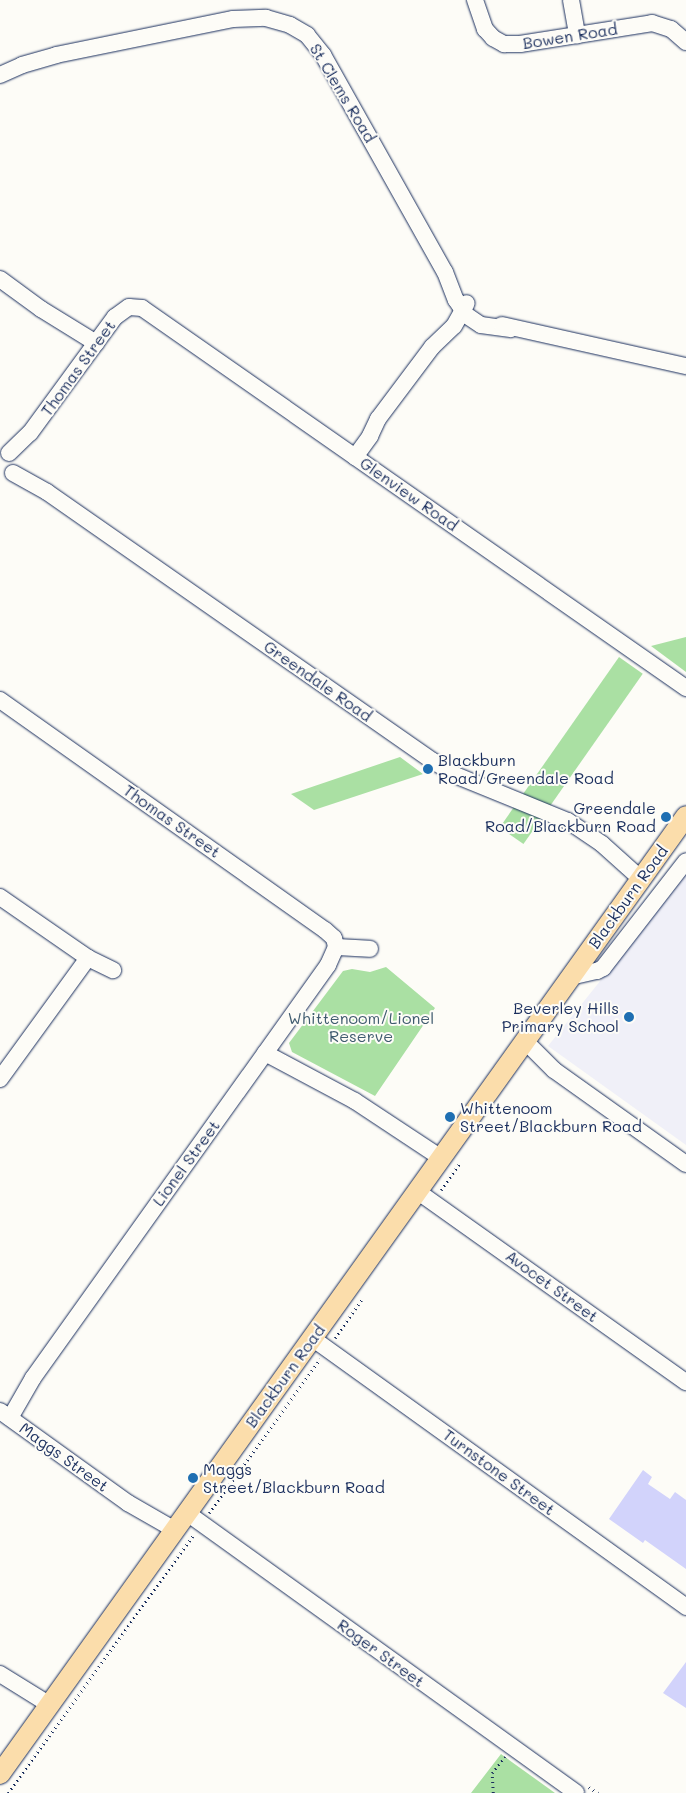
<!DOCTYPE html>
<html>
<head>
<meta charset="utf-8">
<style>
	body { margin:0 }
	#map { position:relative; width:686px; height:1793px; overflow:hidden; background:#fdfcf7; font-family:Mali,sans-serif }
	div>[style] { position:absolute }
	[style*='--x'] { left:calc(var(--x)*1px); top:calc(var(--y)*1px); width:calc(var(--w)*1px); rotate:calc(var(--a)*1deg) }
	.built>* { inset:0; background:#f0f0f8 }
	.green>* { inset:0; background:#aae0a3; transform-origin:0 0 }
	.building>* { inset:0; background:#d2d3fb }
	.path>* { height:2.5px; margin-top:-1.25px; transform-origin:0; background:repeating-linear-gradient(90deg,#1b2f5e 0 1px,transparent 0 5px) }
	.roads { filter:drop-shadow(0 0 1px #1b2f5e) drop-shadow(0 0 1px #1b2f5e) }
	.minor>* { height:16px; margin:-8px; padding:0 8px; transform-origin:8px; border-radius:8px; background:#fdfcf7 }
	.major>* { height:20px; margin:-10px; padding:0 10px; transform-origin:10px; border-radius:10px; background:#fbddab }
	.dots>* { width:14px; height:14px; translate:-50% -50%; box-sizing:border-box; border:2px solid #fdfcf7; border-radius:50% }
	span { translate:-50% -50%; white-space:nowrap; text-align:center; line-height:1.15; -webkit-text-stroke:4px #fdfcf7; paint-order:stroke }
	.street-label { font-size:16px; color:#1b2f5e }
	.poi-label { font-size:16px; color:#1b2f5e }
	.left { translate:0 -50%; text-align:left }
	.right { translate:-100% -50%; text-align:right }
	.park-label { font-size:16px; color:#3f5b6f }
</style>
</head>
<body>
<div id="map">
	<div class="built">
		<i style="clip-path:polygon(686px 874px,686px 1145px,548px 1046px)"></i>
	</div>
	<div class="green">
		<i style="clip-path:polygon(686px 637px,686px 672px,651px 646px)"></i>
		<i style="left:619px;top:657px;width:29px;height:208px;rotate:35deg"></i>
		<i style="clip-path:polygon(400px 757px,423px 774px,314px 810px,291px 794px)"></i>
		<i style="clip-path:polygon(386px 967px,435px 1008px,375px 1096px,292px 1052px,289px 1043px,343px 971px,352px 969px,370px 972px)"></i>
		<i style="clip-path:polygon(501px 1754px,505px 1757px,555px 1793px,471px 1793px)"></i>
	</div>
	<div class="building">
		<i style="clip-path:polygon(643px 1470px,652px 1477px,648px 1484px,670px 1499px,675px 1492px,686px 1500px,686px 1569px,645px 1540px,643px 1543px,609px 1519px)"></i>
		<i style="clip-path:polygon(686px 1662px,686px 1708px,663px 1693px)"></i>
	</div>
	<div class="path">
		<i style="--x:441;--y:1190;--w:32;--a:-55"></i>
		<i style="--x:335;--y:1338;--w:47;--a:-55.3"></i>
		<i style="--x:209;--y:1513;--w:190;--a:-54.2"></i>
		<i style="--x:589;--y:1787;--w:11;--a:34"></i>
		<i style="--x:8;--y:1793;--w:319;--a:-54.3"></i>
		<i style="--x:493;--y:1793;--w:20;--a:-93"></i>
		<i style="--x:492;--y:1773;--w:21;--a:-51"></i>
	</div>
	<div class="roads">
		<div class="minor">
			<i style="--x:475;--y:0;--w:31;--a:71"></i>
			<i style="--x:485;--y:29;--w:12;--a:48"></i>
			<i style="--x:493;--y:38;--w:13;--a:29"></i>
			<i style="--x:504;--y:44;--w:16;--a:0"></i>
			<i style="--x:520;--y:44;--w:134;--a:-9"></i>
			<i style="--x:652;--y:23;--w:20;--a:18"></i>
			<i style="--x:671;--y:29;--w:20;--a:41"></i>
			<i style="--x:571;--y:0;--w:36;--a:80"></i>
			<i style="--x:0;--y:75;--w:24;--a:-24"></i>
			<i style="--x:22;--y:65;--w:35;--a:-16"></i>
			<i style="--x:56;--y:55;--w:181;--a:-11.5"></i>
			<i style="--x:233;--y:19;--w:33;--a:-2"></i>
			<i style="--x:266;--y:18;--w:25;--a:16"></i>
			<i style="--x:290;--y:25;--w:20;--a:30"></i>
			<i style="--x:307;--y:35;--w:26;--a:51"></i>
			<i style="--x:323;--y:55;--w:249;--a:60.7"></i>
			<i style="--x:445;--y:272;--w:30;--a:69"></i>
			<i style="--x:456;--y:300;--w:18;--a:56"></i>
			<i style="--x:466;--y:315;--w:18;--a:34"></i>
			<i style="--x:481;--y:325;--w:30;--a:8"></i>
			<i style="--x:0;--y:279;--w:51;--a:36.2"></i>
			<i style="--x:41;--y:309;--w:65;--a:31.7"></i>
			<i style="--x:502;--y:325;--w:189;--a:12.6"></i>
			<i style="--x:9;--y:453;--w:29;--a:-44"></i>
			<i style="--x:30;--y:433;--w:144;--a:-53.8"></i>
			<i style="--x:115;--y:317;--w:17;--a:-36"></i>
			<i style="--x:129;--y:307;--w:13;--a:4"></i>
			<i style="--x:142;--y:308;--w:664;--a:34.94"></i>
			<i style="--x:355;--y:457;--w:26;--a:-54"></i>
			<i style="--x:370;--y:436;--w:19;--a:-65"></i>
			<i style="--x:378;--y:419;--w:90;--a:-53.1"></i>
			<i style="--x:432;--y:347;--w:30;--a:-44"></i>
			<i style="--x:454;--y:326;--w:26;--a:-61"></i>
			<i style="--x:13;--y:473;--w:39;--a:29"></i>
			<i style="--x:47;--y:492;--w:470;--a:34.9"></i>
			<i style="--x:433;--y:761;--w:26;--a:32"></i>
			<i style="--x:455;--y:775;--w:122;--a:22.2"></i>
			<i style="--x:568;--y:821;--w:41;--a:34.1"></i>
			<i style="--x:602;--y:844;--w:52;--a:41.9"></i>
			<i style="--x:0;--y:700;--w:398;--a:35.3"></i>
			<i style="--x:325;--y:930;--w:12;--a:42"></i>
			<i style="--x:334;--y:938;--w:9;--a:77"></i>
			<i style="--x:336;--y:947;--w:20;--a:114"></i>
			<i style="--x:328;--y:965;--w:508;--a:125.54"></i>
			<i style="--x:33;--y:1378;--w:46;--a:119.9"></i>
			<i style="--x:0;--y:897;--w:107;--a:34.7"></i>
			<i style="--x:88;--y:958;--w:28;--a:26"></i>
			<i style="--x:336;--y:947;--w:34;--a:3"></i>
			<i style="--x:570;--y:977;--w:28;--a:-13"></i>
			<i style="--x:597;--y:971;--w:7;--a:-27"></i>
			<i style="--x:603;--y:968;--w:135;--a:-52.2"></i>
			<i style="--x:525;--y:1041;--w:41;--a:45"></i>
			<i style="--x:554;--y:1070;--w:162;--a:35.5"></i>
			<i style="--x:265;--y:1053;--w:102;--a:28.1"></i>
			<i style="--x:355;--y:1101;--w:103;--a:33.5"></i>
			<i style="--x:0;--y:1079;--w:150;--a:-54"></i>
			<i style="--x:417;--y:1191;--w:330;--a:35.4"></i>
			<i style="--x:312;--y:1338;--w:461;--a:35.7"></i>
			<i style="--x:0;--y:1411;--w:158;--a:35.7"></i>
			<i style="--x:128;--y:1503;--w:54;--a:29.9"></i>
			<i style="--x:187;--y:1513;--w:479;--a:35.7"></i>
			<i style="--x:0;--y:1674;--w:59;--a:31.8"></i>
		</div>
		<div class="major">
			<i style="--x:0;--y:1774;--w:1178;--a:-54.39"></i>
		</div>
	</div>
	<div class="dots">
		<i style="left:428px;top:769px;background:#1f6fb2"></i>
		<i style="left:666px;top:817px;background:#1f6fb2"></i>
		<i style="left:629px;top:1017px;background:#1f6fb2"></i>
		<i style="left:450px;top:1117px;background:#1f6fb2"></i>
		<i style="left:193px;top:1478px;background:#1f6fb2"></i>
	</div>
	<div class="street-label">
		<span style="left:570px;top:36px;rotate:-9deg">Bowen Road</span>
		<span style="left:343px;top:93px;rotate:59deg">St Clems Road</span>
		<span style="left:78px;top:368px;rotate:-54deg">Thomas Street</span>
		<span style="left:409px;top:494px;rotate:35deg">Glenview Road</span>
		<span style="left:318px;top:681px;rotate:35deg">Greendale Road</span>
		<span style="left:172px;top:821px;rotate:35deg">Thomas Street</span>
		<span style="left:628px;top:897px;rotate:-54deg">Blackburn Road</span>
		<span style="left:186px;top:1163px;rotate:-54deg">Lionel Street</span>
		<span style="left:552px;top:1286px;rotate:36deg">Avocet Street</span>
		<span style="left:285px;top:1376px;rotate:-54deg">Blackburn Road</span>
		<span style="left:64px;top:1457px;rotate:36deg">Maggs Street</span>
		<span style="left:499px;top:1472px;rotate:36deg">Turnstone Street</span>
		<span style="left:381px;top:1653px;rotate:36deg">Roger Street</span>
	</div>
	<div class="poi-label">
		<span class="left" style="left:438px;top:769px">Blackburn<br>Road/Greendale Road</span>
		<span class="right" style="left:656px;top:817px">Greendale<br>Road/Blackburn Road</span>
		<span class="right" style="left:619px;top:1017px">Beverley Hills<br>Primary School</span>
		<span class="left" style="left:460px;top:1117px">Whittenoom<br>Street/Blackburn Road</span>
		<span class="left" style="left:203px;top:1478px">Maggs<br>Street/Blackburn Road</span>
	</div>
	<div class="park-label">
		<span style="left:361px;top:1027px">Whittenoom/Lionel<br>Reserve</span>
	</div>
</div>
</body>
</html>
